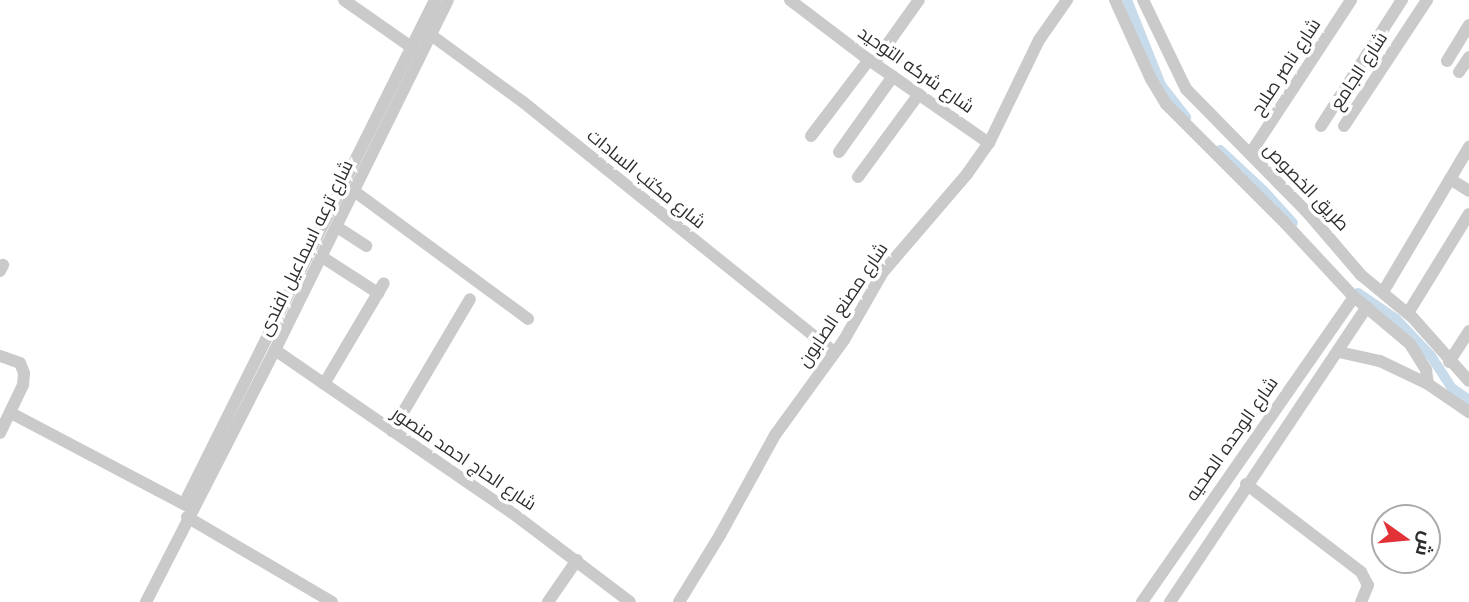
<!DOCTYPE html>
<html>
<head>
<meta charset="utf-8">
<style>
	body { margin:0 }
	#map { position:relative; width:1469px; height:602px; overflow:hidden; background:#fff; font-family:"Fira Sans",Cairo,sans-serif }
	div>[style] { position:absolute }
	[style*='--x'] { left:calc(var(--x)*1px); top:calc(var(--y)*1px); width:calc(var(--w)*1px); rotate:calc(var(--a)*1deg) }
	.canal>* { height:10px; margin:-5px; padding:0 5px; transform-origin:5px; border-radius:5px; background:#c7dbeb }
	.minor>* { height:12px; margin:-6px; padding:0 6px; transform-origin:6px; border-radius:6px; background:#cacaca }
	span { translate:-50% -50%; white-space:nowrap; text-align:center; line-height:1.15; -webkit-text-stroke:7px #fff; paint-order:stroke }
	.street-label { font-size:18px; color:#2d2d2d }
	.north { position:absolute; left:1371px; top:504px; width:70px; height:70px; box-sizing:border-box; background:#fff; border:2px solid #ababab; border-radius:50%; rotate:105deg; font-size:19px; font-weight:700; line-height:28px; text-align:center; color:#2d2d2d }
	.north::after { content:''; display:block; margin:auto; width:24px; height:32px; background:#e23237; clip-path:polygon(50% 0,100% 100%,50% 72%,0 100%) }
</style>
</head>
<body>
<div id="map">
	<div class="canal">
		<i style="--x:1127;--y:0;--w:92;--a:68.2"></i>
		<i style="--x:1161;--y:85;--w:41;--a:52"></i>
		<i style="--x:1220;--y:150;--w:60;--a:43"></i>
		<i style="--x:1264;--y:191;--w:43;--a:47.8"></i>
		<i style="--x:1358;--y:293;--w:46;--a:34.4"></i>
		<i style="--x:1396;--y:319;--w:51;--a:46.6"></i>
		<i style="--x:1431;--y:356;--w:38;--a:57"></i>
		<i style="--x:1452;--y:388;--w:21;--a:35"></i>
	</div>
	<div class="minor">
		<i style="--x:344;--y:0;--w:82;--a:35"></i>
		<i style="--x:790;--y:0;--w:99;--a:37.2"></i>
		<i style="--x:869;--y:60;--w:146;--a:34.7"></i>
		<i style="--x:1115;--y:0;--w:87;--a:65.5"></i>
		<i style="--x:1151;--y:79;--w:29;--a:59"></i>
		<i style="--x:1166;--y:104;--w:168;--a:45"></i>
		<i style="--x:1285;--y:223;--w:101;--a:47"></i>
		<i style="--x:1354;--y:297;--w:73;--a:40"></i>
		<i style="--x:1410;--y:344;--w:31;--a:58"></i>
		<i style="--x:1426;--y:370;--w:14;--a:82"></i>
		<i style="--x:1143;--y:0;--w:99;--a:64.2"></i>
		<i style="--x:1186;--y:89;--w:173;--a:45.5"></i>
		<i style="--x:1307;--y:212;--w:83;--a:49.4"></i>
		<i style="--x:1361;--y:275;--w:67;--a:39.6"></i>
		<i style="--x:1413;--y:318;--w:84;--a:48.4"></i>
		<i style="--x:431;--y:35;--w:114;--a:36.1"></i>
		<i style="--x:523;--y:102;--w:400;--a:38.8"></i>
		<i style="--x:1447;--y:61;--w:42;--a:-58.6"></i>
		<i style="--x:874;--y:63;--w:77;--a:-54.5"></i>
		<i style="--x:1459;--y:72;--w:18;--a:-56"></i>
		<i style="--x:1321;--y:126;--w:150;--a:-57.3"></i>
		<i style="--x:1344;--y:126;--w:151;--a:-56.6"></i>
		<i style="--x:811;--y:136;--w:96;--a:-52.7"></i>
		<i style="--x:839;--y:152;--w:93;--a:-54.6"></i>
		<i style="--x:1250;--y:154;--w:184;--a:-56.7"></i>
		<i style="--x:858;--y:177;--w:103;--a:-53.7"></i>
		<i style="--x:1450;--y:179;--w:22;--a:32"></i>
		<i style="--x:354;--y:191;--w:216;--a:36.3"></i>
		<i style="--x:337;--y:227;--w:35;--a:33"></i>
		<i style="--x:322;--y:257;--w:67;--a:32.7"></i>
		<i style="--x:0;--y:271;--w:7;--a:-63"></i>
		<i style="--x:1383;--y:292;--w:169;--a:-59.3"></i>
		<i style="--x:1408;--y:313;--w:116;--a:-58.4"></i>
		<i style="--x:275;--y:350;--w:286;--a:34.5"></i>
		<i style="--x:511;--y:512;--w:149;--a:37.1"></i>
		<i style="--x:1339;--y:352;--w:42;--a:12.4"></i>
		<i style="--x:1380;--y:361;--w:53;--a:25.6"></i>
		<i style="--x:1428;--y:384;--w:50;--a:34.3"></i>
		<i style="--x:0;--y:356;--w:21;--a:19"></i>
		<i style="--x:20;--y:363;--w:11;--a:68"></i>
		<i style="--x:24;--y:373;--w:12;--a:95"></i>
		<i style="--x:23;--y:385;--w:53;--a:115.6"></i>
		<i style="--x:1449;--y:362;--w:37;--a:-57"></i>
		<i style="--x:324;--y:384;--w:117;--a:-59.3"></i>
		<i style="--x:11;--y:413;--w:204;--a:27.8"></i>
		<i style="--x:392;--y:431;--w:153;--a:-59.4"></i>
		<i style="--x:1246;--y:484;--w:145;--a:37.4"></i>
		<i style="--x:1361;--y:572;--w:15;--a:62"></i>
		<i style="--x:1368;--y:585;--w:18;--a:112"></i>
		<i style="--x:184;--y:504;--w:563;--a:-63.53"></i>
		<i style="--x:187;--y:517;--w:168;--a:30.4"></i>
		<i style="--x:146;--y:602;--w:283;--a:-62.9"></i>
		<i style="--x:275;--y:350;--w:390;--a:-63.7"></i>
		<i style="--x:548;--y:602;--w:51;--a:-55.4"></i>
		<i style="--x:679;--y:602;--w:79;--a:-58.5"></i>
		<i style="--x:720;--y:535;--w:114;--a:-61.2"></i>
		<i style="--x:775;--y:435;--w:117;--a:-54"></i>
		<i style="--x:844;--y:340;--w:78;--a:-60.2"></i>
		<i style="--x:883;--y:272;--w:129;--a:-49.4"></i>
		<i style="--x:967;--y:174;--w:38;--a:-55"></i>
		<i style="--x:989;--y:143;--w:114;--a:-64.1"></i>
		<i style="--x:1039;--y:40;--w:49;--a:-55"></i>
		<i style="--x:1142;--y:602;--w:371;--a:-55.2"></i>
		<i style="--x:1170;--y:602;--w:355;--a:-56.3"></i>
	</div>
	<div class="street-label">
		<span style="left:1286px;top:67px;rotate:-57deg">شارع ناصر صلاح</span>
		<span style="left:916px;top:70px;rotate:35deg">شارع شركه التوحيد</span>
		<span style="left:1359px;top:71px;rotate:-57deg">شارع الجامع</span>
		<span style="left:646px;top:179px;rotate:39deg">شارع مكتب السادات</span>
		<span style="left:1306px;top:187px;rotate:46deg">طريق الخصوص</span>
		<span style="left:306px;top:248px;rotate:-64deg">شارع ترعه اسماعيل افندى</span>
		<span style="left:843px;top:305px;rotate:-56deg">شارع مصنع الصابون</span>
		<span style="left:1232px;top:439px;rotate:-55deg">شارع الوحده الصحيه</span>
		<span style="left:464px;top:459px;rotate:34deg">شارع الحاج احمد منصور</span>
	</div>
	<div class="north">ش</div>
</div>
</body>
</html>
